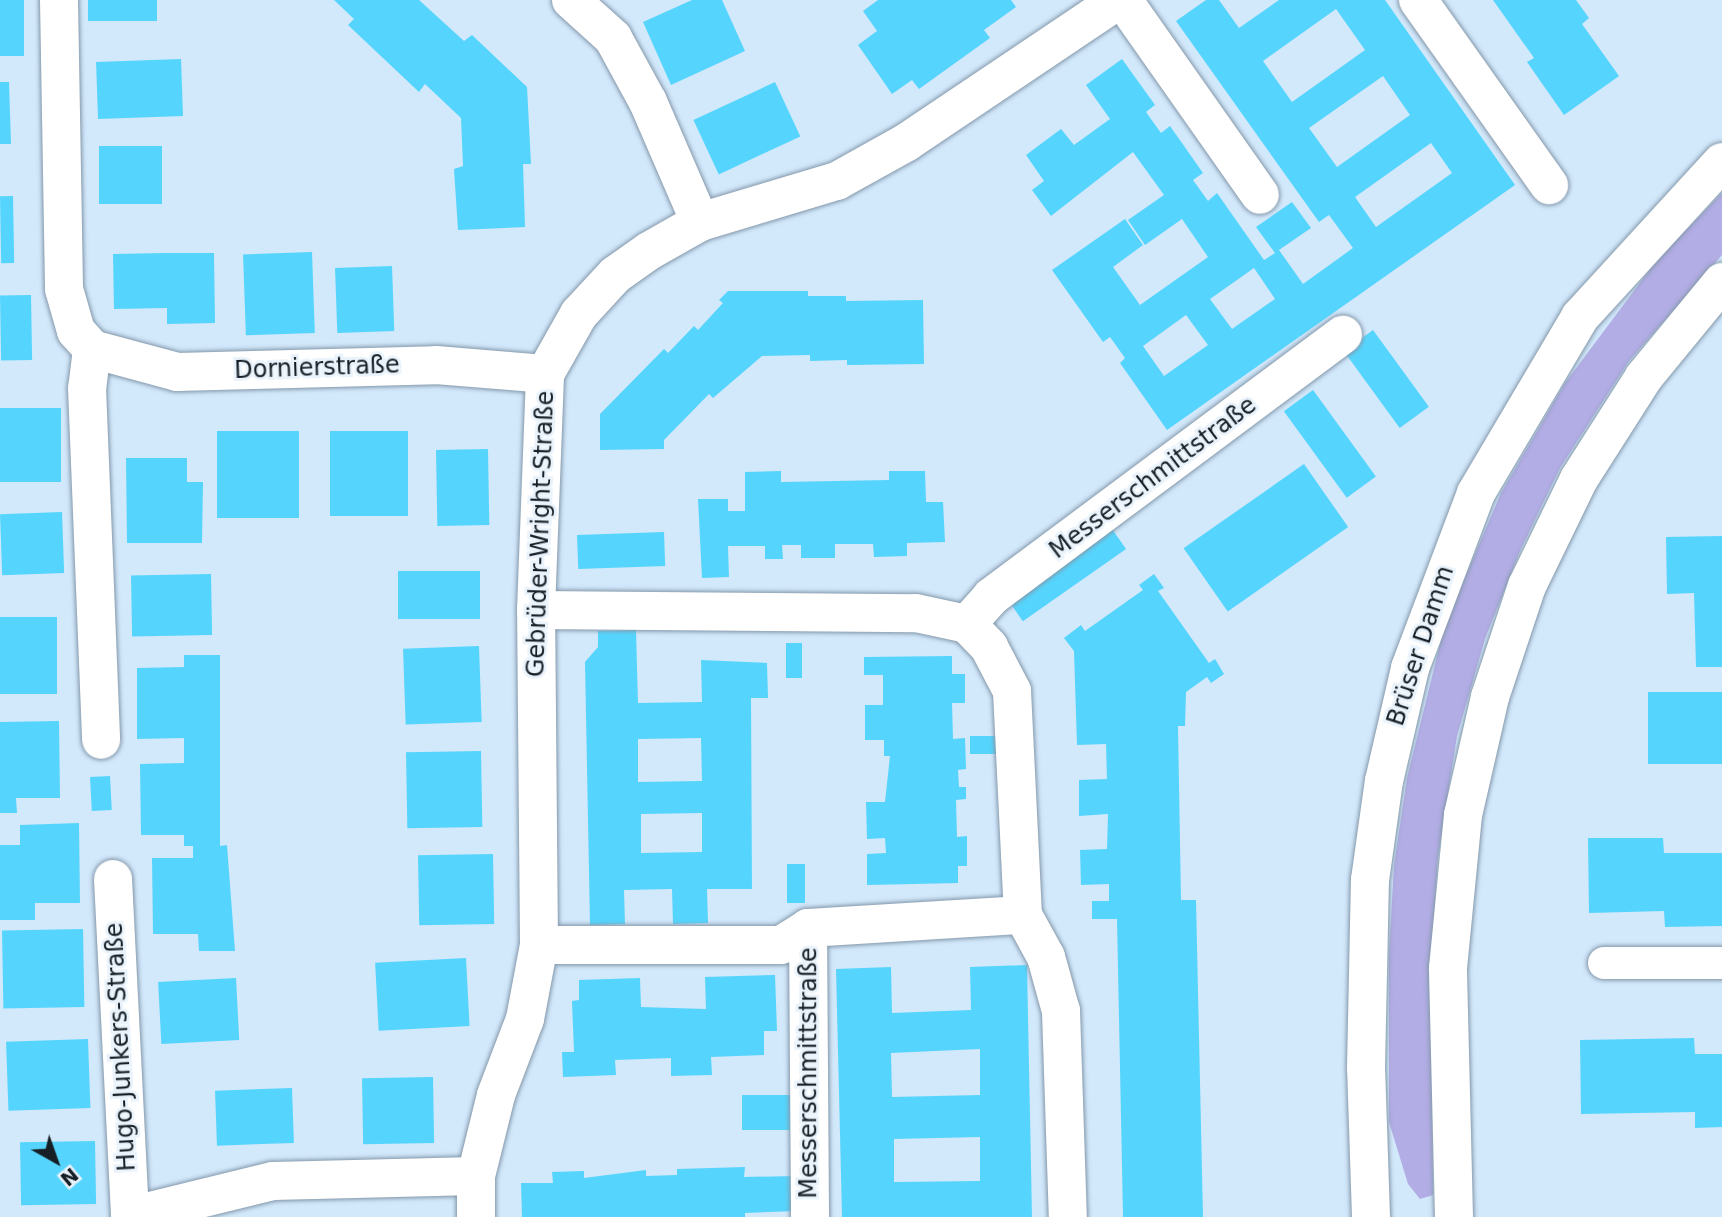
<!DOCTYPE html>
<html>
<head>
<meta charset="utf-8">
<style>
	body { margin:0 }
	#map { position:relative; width:1722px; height:1217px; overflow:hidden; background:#d2e8fb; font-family:"DejaVu Sans",sans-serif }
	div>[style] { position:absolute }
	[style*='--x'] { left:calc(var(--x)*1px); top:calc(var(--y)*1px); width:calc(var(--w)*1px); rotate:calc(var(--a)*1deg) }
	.green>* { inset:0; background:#b2ade5 }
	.building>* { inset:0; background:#55d5fd; transform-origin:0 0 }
	.roads { filter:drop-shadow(0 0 2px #8498aa) drop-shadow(0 0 2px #8498aa) }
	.pedestrian>* { height:32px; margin:-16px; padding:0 16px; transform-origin:16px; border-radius:16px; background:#fff }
	.minor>* { height:38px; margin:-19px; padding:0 19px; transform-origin:19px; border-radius:19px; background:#fff }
	.tertiary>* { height:38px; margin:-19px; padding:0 19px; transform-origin:19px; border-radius:19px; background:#fff }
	span { translate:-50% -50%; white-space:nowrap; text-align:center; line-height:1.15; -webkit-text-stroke:6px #eaf3fb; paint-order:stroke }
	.street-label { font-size:24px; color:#171f26 }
	.north { position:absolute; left:21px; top:1126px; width:70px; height:70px; -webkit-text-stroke:5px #eaf3fb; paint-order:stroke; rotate:140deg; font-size:19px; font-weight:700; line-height:28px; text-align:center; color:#171f26 }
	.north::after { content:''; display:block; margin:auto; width:24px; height:32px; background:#171f26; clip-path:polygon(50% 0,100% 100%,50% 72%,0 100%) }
</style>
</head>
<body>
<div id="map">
	<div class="green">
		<i style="clip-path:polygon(1722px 193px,1722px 255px,1629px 361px,1560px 468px,1520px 551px,1485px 639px,1457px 736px,1438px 857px,1431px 963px,1433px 1195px,1420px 1199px,1408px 1184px,1389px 1122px,1389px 954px,1394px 865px,1407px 778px,1445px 624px,1501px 493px,1565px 383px,1657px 260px)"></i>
	</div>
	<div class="building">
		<i style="left:0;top:0;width:24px;height:56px"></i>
		<i style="left:88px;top:0;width:69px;height:21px"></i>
		<i style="clip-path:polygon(334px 0,419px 0,464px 41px,472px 35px,527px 87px,531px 164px,523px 164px,525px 227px,458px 230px,454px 169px,463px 166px,461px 118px,425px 84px,419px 92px,348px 25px,354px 19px)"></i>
		<i style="clip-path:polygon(692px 0,722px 0,745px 51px,671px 85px,643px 22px)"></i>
		<i style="clip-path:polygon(878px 0,1011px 0,1016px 7px,984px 30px,990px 38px,919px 89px,912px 80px,892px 94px,858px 45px,877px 31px,863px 11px)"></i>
		<i style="clip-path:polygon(evenodd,1206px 0,1219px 0,1239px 28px,1279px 0,1385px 0,1515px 185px,1167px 430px,1120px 363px,1125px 358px,1110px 337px,1103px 342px,1052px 270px,1125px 219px,1143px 245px,1113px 267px,1140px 305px,1208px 257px,1182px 219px,1145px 245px,1128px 220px,1164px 195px,1133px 152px,1051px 216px,1032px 190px,1044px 181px,1026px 155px,1061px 129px,1074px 145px,1110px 119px,1086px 85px,1122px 59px,1155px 105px,1146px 112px,1161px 133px,1170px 126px,1203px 173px,1193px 180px,1208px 201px,1217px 193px,1264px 260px,1275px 253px,1256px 227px,1292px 202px,1311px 228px,1279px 250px,1303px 284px,1353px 248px,1329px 215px,1319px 222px,1176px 21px,1206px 0,1336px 9px,1365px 50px,1292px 102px,1263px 61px,1336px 9px,1206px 0,1383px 76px,1410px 115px,1337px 167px,1309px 128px,1383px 76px,1206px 0,1431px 143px,1452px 173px,1376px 227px,1355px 197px,1431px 143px,1206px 0,1254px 268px,1275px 299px,1232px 329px,1210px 299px,1254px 268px,1206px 0,1186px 315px,1208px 345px,1164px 376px,1143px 346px,1186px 315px)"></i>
		<i style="clip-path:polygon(1493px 0,1576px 0,1589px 18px,1582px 24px,1619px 76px,1564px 115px,1527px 62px,1534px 58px)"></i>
		<i style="left:181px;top:59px;width:57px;height:85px;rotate:88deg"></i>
		<i style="clip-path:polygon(0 82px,9px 82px,11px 144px,0 144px)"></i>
		<i style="left:775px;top:82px;width:60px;height:90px;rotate:65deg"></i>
		<i style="left:99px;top:146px;width:63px;height:58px"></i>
		<i style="left:13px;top:196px;width:67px;height:13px;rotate:89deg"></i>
		<i style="left:312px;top:252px;width:81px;height:69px;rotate:88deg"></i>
		<i style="clip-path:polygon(165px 253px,214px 253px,215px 323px,167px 324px,167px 308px,114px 309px,113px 254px)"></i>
		<i style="left:392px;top:266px;width:65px;height:57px;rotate:88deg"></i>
		<i style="clip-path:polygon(728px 291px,808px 291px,808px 296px,846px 296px,846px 301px,923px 300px,924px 364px,847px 365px,847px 360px,810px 361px,810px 355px,762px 356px,713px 398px,709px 394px,664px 440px,664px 449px,600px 450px,600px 414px,664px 349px,668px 353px,694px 326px,698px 330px,723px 303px,719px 300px)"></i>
		<i style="left:31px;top:295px;width:65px;height:31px;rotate:89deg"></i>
		<i style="left:1373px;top:330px;width:95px;height:36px;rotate:54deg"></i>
		<i style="left:1313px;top:390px;width:107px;height:36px;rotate:54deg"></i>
		<i style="left:61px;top:408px;width:74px;height:61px;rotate:90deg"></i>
		<i style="left:299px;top:431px;width:87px;height:82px;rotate:90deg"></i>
		<i style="left:330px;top:431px;width:78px;height:85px"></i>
		<i style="left:488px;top:449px;width:76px;height:52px;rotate:89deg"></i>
		<i style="clip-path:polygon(126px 458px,187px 458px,187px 482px,203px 482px,202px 543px,127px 543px)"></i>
		<i style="left:1304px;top:464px;width:77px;height:147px;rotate:55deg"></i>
		<i style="clip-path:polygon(781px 471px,781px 482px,889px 480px,889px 471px,925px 471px,926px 502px,943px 502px,945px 542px,907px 543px,907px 556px,874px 557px,873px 544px,835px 544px,835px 558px,801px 558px,801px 545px,782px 545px,783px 559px,765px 559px,765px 546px,728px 546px,729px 577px,702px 578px,698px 499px,728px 499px,728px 511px,745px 511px,745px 472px)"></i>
		<i style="left:62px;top:512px;width:61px;height:62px;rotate:88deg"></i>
		<i style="left:1110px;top:526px;width:28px;height:126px;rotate:55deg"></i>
		<i style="left:664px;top:532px;width:34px;height:87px;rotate:88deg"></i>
		<i style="clip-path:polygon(1722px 536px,1722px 667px,1696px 667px,1694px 593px,1667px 594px,1666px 537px)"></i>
		<i style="left:480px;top:571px;width:48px;height:82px;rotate:90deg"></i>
		<i style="left:211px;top:574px;width:61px;height:80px;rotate:89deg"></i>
		<i style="clip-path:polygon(1154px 574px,1164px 588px,1158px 591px,1209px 663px,1215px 659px,1224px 674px,1211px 683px,1207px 677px,1186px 692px,1185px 726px,1178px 726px,1181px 900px,1196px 900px,1203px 1217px,1123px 1217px,1117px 919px,1092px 919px,1092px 901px,1109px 901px,1109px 884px,1081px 885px,1080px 850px,1107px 849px,1108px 814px,1079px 816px,1079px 780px,1107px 779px,1106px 744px,1077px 745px,1074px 651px,1064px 638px,1081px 625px,1085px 631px,1143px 590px,1139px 585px)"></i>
		<i style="left:0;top:617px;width:57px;height:77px"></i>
		<i style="clip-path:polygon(evenodd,636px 630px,638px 703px,702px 702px,701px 660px,767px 663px,768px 698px,751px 698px,752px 889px,707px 889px,708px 923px,673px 924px,672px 889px,624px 890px,625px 924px,590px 925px,585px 662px,598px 647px,598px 631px,636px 630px,701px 738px,702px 781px,638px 782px,638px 739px,701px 738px,636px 630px,702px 813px,702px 852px,641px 853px,641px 814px,702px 813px)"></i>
		<i style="left:786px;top:643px;width:16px;height:35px"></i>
		<i style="left:479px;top:646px;width:76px;height:76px;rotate:88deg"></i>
		<i style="clip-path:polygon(184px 655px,220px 655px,220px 846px,227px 845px,235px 951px,199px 951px,198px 934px,153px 934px,152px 858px,193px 858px,193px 846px,184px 846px,184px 835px,141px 835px,140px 764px,184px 763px,184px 738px,137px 739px,137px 668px,184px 667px)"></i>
		<i style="clip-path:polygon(952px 656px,952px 674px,965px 674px,965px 703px,952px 703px,953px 739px,965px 738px,966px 769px,958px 770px,959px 787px,966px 787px,966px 799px,956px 800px,957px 837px,967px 836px,967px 866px,958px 866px,958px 883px,867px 885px,867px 854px,886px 853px,885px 838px,867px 839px,866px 802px,885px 802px,890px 756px,884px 756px,884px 740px,865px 740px,865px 705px,883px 705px,883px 675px,864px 675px,864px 657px)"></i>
		<i style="left:1722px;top:692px;width:72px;height:74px;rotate:90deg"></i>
		<i style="clip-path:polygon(59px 721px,60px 798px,16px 798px,17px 813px,0 813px,0 722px)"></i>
		<i style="left:1001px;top:736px;width:18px;height:31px;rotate:90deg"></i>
		<i style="left:481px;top:751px;width:76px;height:75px;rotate:89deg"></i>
		<i style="left:110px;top:776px;width:34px;height:20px;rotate:87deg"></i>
		<i style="clip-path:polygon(79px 823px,80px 903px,35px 903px,35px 920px,0 920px,0 845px,20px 845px,20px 825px)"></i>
		<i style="clip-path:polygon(1588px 838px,1663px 838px,1664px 853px,1722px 853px,1722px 926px,1665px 927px,1664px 911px,1589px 913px)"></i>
		<i style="left:493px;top:854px;width:70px;height:75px;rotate:89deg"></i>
		<i style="left:787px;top:864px;width:18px;height:39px"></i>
		<i style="left:83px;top:929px;width:78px;height:81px;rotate:89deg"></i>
		<i style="left:466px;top:958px;width:68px;height:91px;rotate:87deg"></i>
		<i style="clip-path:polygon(evenodd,1027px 965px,1032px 1217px,842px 1217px,836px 969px,891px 967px,892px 1013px,971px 1010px,970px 967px,1027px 965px,980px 1049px,980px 1095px,892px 1097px,891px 1053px,980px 1049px,1027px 965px,980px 1137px,980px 1181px,894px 1182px,894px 1139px,980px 1137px)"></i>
		<i style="clip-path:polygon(775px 975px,777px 1031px,764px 1031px,764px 1055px,711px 1057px,712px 1075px,671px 1076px,671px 1058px,615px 1060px,616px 1075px,563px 1077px,562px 1052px,574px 1052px,572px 1001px,579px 1000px,579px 980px,640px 978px,641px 1007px,706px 1009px,705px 977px)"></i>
		<i style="left:236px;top:978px;width:62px;height:78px;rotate:87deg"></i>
		<i style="clip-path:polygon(1694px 1038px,1695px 1054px,1722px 1054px,1722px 1127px,1695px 1128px,1695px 1112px,1581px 1114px,1580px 1040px)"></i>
		<i style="left:88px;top:1039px;width:69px;height:82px;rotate:88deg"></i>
		<i style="left:433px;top:1077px;width:66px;height:71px;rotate:89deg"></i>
		<i style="left:292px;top:1088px;width:55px;height:77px;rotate:88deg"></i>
		<i style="left:793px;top:1095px;width:35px;height:51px;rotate:90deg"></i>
		<i style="left:95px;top:1141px;width:63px;height:75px;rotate:89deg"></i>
		<i style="clip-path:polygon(745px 1167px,744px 1177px,795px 1176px,796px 1211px,745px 1213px,745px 1217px,522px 1217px,521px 1183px,553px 1183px,552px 1172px,584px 1171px,584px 1178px,646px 1170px,646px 1176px,677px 1175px,677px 1169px)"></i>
	</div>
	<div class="roads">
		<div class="pedestrian">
			<i style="--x:1604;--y:963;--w:118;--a:0"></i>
		</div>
		<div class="minor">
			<i style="--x:59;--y:0;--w:289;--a:89"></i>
			<i style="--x:64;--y:289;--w:44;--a:74.1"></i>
			<i style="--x:76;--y:331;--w:24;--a:48"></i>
			<i style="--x:92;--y:349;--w:88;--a:15.1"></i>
			<i style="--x:177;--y:372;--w:259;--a:-1.5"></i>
			<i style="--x:436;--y:365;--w:109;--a:4.7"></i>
			<i style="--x:571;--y:0;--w:57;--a:42.1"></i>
			<i style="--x:613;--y:38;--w:73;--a:61.3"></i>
			<i style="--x:648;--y:102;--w:131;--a:66.6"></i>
			<i style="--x:1123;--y:0;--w:238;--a:54.9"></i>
			<i style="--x:1418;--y:0;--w:227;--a:54.7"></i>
			<i style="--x:92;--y:349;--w:39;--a:97"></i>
			<i style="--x:87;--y:388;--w:352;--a:87.7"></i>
			<i style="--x:536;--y:610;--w:380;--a:0.5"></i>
			<i style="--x:916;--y:613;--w:52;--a:12.2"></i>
			<i style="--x:967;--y:624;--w:32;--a:46"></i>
			<i style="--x:989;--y:647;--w:50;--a:62.4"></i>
			<i style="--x:1012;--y:691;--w:224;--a:87.2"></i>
			<i style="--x:1023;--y:915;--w:48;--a:61.3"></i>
			<i style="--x:1046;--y:957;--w:56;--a:74.5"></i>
			<i style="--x:1061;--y:1011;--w:206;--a:88.1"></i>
			<i style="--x:967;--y:624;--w:36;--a:-48"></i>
			<i style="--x:991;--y:597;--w:439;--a:-36.7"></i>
			<i style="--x:113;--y:879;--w:338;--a:87.1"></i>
			<i style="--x:808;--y:928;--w:289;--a:89.6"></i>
			<i style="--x:539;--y:945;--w:242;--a:0"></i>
			<i style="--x:781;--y:945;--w:32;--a:-32"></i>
			<i style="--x:808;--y:928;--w:215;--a:-3.5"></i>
			<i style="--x:130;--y:1216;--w:147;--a:-13.8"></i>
			<i style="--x:273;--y:1181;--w:203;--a:-1.4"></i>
			<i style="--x:476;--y:1217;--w:41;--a:-90"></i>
			<i style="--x:476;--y:1176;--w:83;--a:-76.1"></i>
			<i style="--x:496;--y:1095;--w:81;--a:-69.1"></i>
			<i style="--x:525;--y:1019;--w:75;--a:-79.3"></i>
			<i style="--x:539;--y:945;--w:335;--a:-90.5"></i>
			<i style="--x:536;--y:610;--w:236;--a:-87.8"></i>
			<i style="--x:545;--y:374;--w:69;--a:-60.5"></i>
			<i style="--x:579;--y:314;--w:53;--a:-47.3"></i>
			<i style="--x:615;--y:275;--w:42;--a:-35.2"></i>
			<i style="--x:649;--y:251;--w:59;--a:-29.6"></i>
			<i style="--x:700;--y:222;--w:143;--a:-16.7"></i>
			<i style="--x:837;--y:181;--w:80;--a:-29.1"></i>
			<i style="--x:907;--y:142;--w:254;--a:-33.9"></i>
		</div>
		<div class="tertiary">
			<i style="--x:1371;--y:1217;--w:149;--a:-91.9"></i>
			<i style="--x:1366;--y:1068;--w:188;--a:-88.8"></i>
			<i style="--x:1370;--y:880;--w:100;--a:-82"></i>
			<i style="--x:1384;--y:781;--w:116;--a:-77"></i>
			<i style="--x:1410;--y:668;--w:187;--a:-69.3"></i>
			<i style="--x:1476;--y:493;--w:204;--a:-59.4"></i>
			<i style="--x:1580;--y:317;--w:210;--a:-47.5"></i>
			<i style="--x:1454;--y:1217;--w:249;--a:-91.4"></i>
			<i style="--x:1448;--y:968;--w:154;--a:-84.4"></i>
			<i style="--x:1463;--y:815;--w:121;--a:-77.1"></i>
			<i style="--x:1490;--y:697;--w:117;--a:-71.6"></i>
			<i style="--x:1527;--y:586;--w:119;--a:-64.1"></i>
			<i style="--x:1579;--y:479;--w:121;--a:-57.5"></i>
			<i style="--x:1644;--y:377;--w:123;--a:-50.6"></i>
		</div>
	</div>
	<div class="street-label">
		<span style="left:317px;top:368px;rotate:-2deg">Dornierstraße</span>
		<span style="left:1153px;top:478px;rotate:-37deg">Messerschmittstraße</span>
		<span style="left:541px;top:534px;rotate:-88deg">Gebrüder-Wright-Straße</span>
		<span style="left:1421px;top:646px;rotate:-72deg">Brüser Damm</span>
		<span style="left:121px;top:1047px;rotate:-93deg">Hugo-Junkers-Straße</span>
		<span style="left:809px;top:1073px;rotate:-90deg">Messerschmittstraße</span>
	</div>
	<div class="north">N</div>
</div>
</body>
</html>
